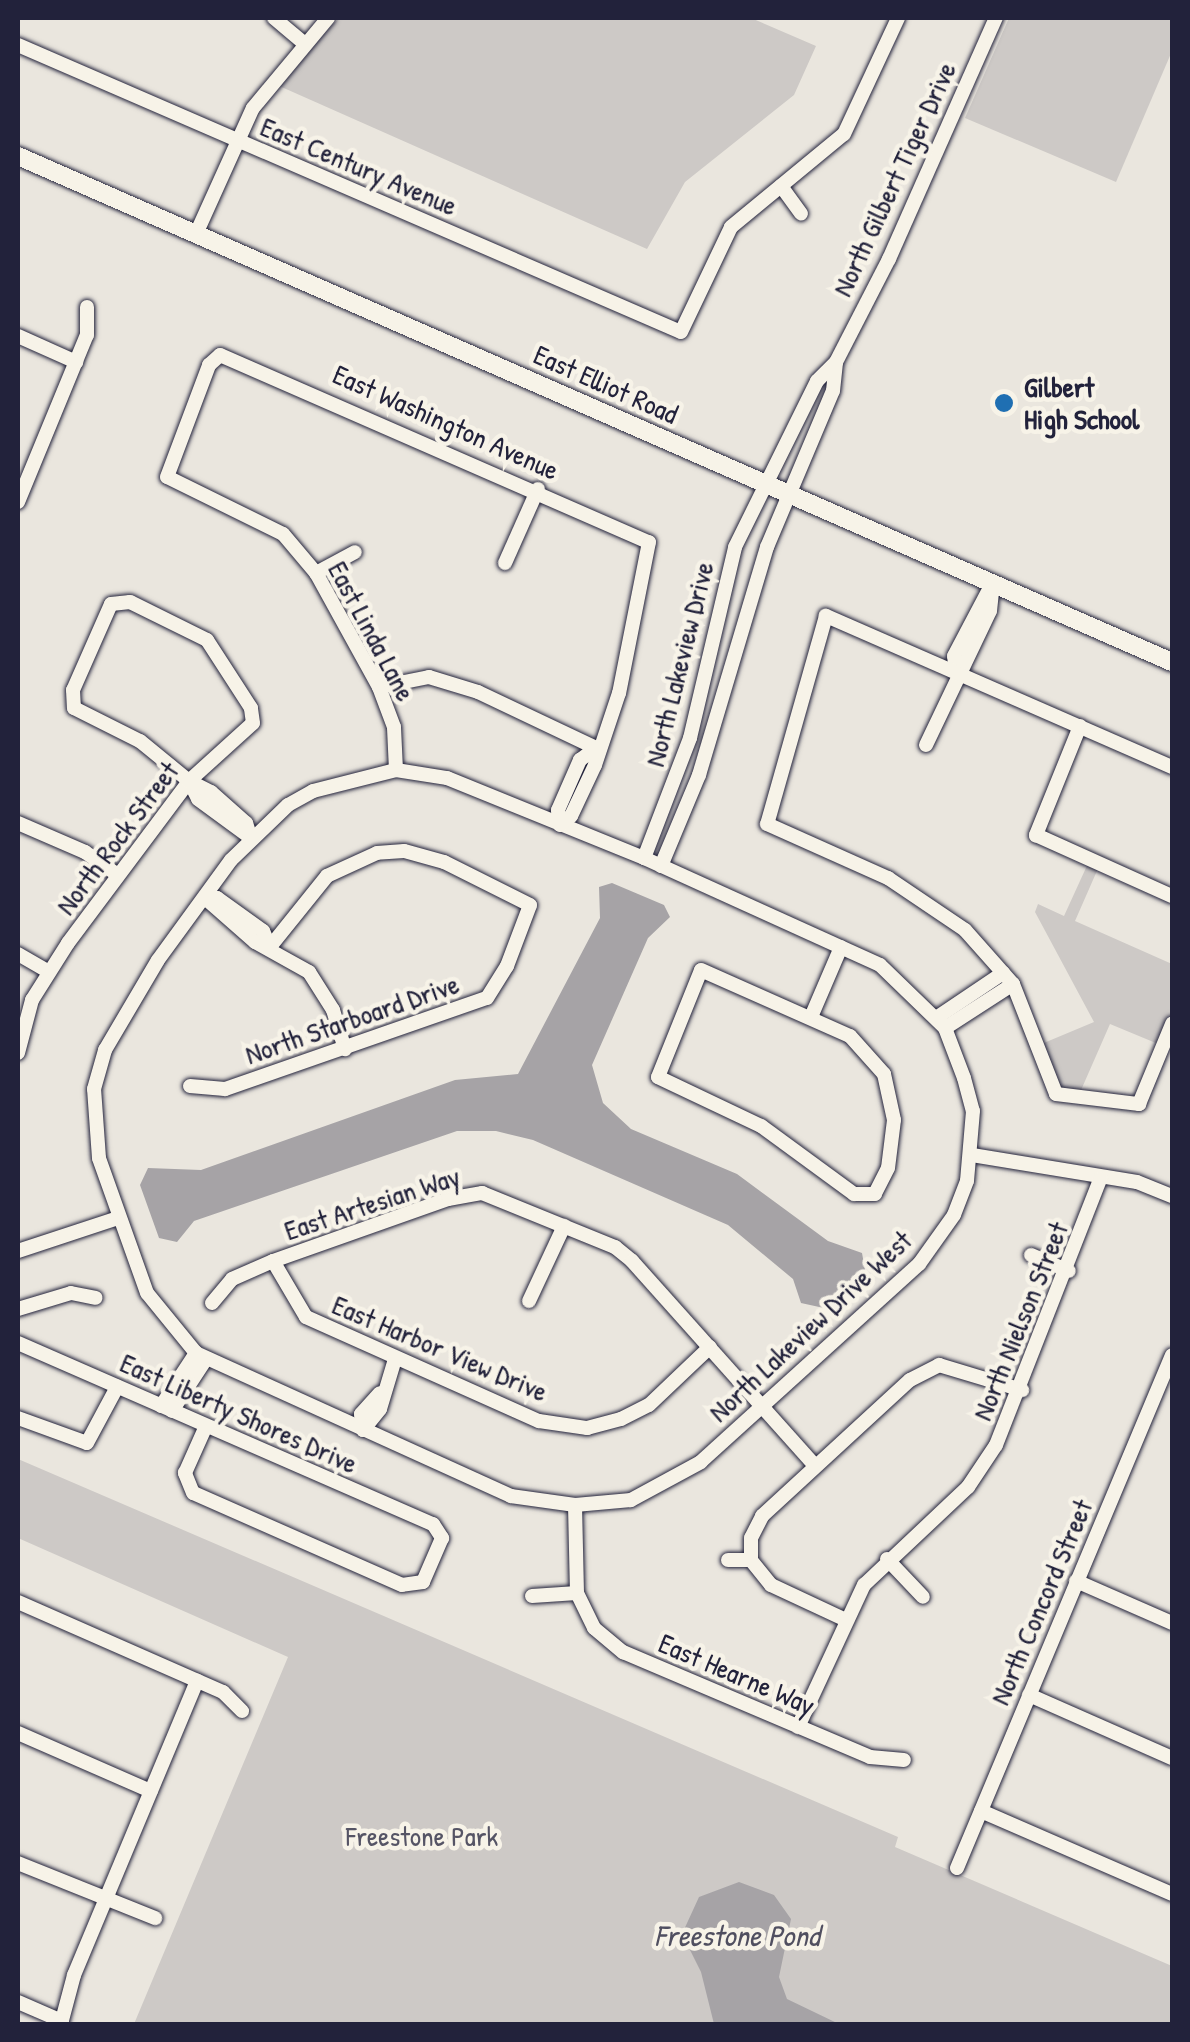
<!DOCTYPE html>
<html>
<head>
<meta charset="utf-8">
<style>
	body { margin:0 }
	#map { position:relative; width:1190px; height:2042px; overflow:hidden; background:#eae6de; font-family:"Patrick Hand",sans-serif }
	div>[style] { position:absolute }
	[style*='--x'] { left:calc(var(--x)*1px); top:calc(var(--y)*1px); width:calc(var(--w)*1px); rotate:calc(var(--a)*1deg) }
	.green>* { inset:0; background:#cdc9c6 }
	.water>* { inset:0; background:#a6a3a6 }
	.roads { filter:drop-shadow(0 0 2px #22223b) drop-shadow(0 0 2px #22223b) }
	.minor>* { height:14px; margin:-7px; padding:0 7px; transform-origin:7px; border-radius:7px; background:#f7f3e8 }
	.major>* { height:18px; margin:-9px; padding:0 9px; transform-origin:9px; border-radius:9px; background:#f7f3e8 }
	.dots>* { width:28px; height:28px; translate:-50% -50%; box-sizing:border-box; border:5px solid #f7f3e8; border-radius:50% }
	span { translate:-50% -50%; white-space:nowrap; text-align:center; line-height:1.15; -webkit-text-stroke:9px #f7f3e8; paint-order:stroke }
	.street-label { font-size:28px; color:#22223b }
	.poi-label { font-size:28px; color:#22223b; font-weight:700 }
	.left { translate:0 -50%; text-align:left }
	.park-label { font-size:28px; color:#555465 }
	.water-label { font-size:30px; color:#504f60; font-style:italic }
	.frame { position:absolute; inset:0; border:20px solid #22223b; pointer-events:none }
</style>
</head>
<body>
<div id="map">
	<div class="green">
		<i style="clip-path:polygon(339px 18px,751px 18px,816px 46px,794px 95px,685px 182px,647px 249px,277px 85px)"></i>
		<i style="clip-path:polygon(1009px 18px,1172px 18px,1172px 51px,1116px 182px,965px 118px)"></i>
		<i style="clip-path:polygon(1090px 859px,1100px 864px,1075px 921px,1172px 964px,1172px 1024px,1163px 1046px,1110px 1024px,1078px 1097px,1056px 1094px,1039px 1045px,1094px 1022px,1035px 912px,1038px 904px,1064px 916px)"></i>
		<i style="clip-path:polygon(18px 1459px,898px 1837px,895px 1847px,1172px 1966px,1172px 2024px,134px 2024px,288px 1657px,18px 1538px)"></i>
	</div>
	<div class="water">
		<i style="clip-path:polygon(612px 883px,664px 905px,670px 917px,648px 938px,592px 1065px,603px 1103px,631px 1129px,737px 1174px,828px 1241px,862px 1253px,865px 1270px,830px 1304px,833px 1310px,801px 1303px,793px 1279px,728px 1225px,533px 1140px,496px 1131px,457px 1131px,194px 1221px,177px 1242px,159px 1238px,140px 1185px,148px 1168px,201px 1170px,455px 1080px,518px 1074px,600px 918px,599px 887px)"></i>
		<i style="clip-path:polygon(739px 1882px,774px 1895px,791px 1919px,779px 1977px,787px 1999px,839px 2024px,714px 2024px,701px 1972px,682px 1934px,699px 1897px)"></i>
	</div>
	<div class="roads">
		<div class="minor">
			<i style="--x:274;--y:18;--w:39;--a:40"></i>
			<i style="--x:18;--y:45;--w:722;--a:23.41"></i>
			<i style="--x:681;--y:332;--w:116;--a:-64.5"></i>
			<i style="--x:731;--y:227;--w:146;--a:-39.5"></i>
			<i style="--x:844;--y:134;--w:128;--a:-65"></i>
			<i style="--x:781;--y:186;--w:34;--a:54"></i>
			<i style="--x:196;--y:234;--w:138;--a:-65.7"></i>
			<i style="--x:253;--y:108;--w:117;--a:-50.2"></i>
			<i style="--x:18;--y:336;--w:64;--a:24.1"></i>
			<i style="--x:18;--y:502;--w:181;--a:-67.6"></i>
			<i style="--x:87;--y:335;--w:28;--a:-90"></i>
			<i style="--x:505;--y:563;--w:81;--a:-66"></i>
			<i style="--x:316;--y:573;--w:44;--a:-28.3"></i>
			<i style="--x:956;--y:672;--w:16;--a:-97"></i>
			<i style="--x:954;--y:656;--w:81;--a:-62.2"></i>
			<i style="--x:379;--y:687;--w:51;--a:-11.3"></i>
			<i style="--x:429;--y:677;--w:51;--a:17"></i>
			<i style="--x:478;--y:692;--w:131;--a:25.4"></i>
			<i style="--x:1080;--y:726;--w:118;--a:112"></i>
			<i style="--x:1036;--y:835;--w:149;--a:24.2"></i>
			<i style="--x:926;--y:745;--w:148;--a:-64.5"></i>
			<i style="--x:990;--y:611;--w:28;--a:-84"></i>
			<i style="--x:1172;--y:767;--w:378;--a:-156.4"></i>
			<i style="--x:826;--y:616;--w:216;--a:105.8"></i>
			<i style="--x:767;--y:824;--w:133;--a:24.1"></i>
			<i style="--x:888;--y:878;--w:93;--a:34"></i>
			<i style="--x:965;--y:930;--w:72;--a:48.4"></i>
			<i style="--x:1013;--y:984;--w:118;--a:68.6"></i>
			<i style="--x:1056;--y:1094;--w:84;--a:6.9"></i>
			<i style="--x:1139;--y:1104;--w:87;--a:-67.6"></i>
			<i style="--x:396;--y:770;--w:52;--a:8.9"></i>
			<i style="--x:447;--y:778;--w:213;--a:22.1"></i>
			<i style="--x:644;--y:858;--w:259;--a:24.4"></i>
			<i style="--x:880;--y:965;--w:91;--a:44.1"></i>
			<i style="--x:945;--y:1028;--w:53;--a:69.2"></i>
			<i style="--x:964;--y:1078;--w:34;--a:75"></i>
			<i style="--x:973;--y:1111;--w:70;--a:94.9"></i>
			<i style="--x:967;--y:1181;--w:36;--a:111"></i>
			<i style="--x:954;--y:1215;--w:60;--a:125.5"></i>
			<i style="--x:919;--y:1264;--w:294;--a:137.8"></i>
			<i style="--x:701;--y:1462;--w:80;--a:151.5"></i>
			<i style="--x:631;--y:1500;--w:56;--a:174.9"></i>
			<i style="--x:575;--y:1505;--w:65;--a:-172"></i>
			<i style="--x:511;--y:1496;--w:346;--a:-155.6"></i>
			<i style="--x:196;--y:1353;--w:77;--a:-129.2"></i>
			<i style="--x:147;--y:1293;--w:143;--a:-109.6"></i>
			<i style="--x:99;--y:1158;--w:69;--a:-94.1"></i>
			<i style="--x:94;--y:1089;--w:41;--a:-74.2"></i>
			<i style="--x:105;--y:1050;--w:104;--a:-59.5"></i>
			<i style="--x:158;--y:960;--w:124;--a:-53.9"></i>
			<i style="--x:231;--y:860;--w:79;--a:-44"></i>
			<i style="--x:288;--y:805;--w:29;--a:-29"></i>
			<i style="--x:313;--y:791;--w:86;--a:-14.2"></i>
			<i style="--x:396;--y:770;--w:43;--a:-92.7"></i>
			<i style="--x:394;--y:727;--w:43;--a:-110.6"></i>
			<i style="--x:379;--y:687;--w:130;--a:-118.9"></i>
			<i style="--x:316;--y:573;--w:51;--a:-130.2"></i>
			<i style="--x:283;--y:534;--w:129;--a:-153.8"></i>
			<i style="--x:167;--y:477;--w:120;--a:-69.4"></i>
			<i style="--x:209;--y:365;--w:15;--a:-42"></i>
			<i style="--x:220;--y:355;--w:468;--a:23.6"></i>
			<i style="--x:649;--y:542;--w:154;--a:101.2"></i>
			<i style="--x:619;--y:693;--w:76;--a:108.4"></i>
			<i style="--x:595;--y:765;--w:56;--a:115.2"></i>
			<i style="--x:571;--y:816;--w:14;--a:141"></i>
			<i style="--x:189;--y:781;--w:20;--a:63"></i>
			<i style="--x:198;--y:799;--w:66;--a:36.3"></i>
			<i style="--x:18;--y:823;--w:73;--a:23.4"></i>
			<i style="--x:85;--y:852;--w:40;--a:34.9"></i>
			<i style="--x:560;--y:825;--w:15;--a:-98"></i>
			<i style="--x:558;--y:810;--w:55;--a:-66.3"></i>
			<i style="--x:580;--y:760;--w:20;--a:-37"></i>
			<i style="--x:644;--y:858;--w:129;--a:-69"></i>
			<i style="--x:690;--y:738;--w:196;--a:-76.7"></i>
			<i style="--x:735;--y:547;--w:185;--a:-63.7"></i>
			<i style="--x:817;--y:381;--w:27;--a:-45"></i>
			<i style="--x:836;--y:362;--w:116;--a:-62.8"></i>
			<i style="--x:889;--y:259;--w:264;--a:-66.1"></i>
			<i style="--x:661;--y:866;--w:99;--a:-67.3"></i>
			<i style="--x:699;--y:775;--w:238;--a:-73.4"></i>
			<i style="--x:767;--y:547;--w:169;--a:-67.1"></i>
			<i style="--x:833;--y:391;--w:28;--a:-84"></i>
			<i style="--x:205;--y:898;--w:67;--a:41.3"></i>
			<i style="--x:255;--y:942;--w:62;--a:29.1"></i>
			<i style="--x:309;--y:972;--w:45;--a:57.7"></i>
			<i style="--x:333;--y:1010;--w:41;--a:72.9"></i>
			<i style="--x:205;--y:898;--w:12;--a:0"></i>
			<i style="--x:217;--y:898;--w:57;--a:35.7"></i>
			<i style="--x:263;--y:931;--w:17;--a:66"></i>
			<i style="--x:18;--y:954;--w:34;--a:30"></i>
			<i style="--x:701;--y:970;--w:163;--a:23.9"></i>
			<i style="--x:850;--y:1036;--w:51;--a:48.2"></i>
			<i style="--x:884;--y:1074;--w:47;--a:77.7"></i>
			<i style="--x:894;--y:1120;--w:48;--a:97.1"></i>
			<i style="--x:888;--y:1168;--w:29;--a:117"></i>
			<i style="--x:875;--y:1194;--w:21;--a:180"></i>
			<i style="--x:854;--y:1194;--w:115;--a:-143.8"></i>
			<i style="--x:761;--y:1126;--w:114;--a:-154.6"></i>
			<i style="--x:658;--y:1077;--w:115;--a:-68.1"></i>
			<i style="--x:811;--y:1017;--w:76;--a:-66.8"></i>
			<i style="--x:936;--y:1018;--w:81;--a:-33.9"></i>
			<i style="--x:945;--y:1028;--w:81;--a:-32.9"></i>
			<i style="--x:18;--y:1053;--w:55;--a:-75.2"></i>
			<i style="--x:32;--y:1000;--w:67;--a:-57.7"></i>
			<i style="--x:68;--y:943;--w:202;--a:-53.2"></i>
			<i style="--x:189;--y:781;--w:86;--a:-42.2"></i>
			<i style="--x:253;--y:723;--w:15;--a:-98"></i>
			<i style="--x:251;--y:708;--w:81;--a:-122.9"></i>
			<i style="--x:207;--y:640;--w:86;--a:-153.7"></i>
			<i style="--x:130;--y:602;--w:19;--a:174"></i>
			<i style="--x:111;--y:604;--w:94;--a:113.8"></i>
			<i style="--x:73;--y:690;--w:18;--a:87"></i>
			<i style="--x:74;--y:708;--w:74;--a:26.6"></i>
			<i style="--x:140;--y:741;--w:63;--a:39.2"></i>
			<i style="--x:189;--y:781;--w:25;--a:27"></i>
			<i style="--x:211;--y:792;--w:47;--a:41.5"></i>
			<i style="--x:246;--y:823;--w:16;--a:72"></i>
			<i style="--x:190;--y:1086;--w:35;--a:5"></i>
			<i style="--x:225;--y:1089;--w:277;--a:-19.2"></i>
			<i style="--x:487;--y:998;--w:38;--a:-58"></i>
			<i style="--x:507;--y:966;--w:65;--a:-69.3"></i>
			<i style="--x:530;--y:905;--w:96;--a:-153.4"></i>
			<i style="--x:444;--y:862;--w:41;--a:-164.6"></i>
			<i style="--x:404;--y:851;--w:27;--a:176"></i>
			<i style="--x:377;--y:853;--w:55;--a:155.3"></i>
			<i style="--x:327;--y:876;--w:91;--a:128.8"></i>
			<i style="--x:972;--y:1155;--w:167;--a:9.3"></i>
			<i style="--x:1137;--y:1182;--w:38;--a:22"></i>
			<i style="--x:18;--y:1251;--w:105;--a:-18.3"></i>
			<i style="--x:1031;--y:1255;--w:41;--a:22.8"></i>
			<i style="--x:273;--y:1261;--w:65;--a:59.5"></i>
			<i style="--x:306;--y:1317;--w:255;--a:24.1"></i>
			<i style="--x:539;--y:1421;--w:49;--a:8.3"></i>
			<i style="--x:587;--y:1428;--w:35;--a:-15"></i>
			<i style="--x:621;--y:1419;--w:31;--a:-27"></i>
			<i style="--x:649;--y:1405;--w:84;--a:-43.6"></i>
			<i style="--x:529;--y:1301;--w:83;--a:-65"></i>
			<i style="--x:212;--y:1303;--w:31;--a:-50"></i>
			<i style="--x:232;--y:1279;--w:45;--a:-23.7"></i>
			<i style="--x:273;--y:1261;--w:186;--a:-19.5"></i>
			<i style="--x:448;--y:1199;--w:35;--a:-10"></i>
			<i style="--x:482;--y:1193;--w:144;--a:22.1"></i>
			<i style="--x:615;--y:1247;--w:22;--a:39"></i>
			<i style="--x:632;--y:1261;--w:275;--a:48.2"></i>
			<i style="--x:18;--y:1309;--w:55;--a:-16.8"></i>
			<i style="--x:71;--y:1293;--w:25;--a:11"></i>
			<i style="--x:18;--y:1343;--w:453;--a:23.6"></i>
			<i style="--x:433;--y:1524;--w:17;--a:57"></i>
			<i style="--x:442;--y:1538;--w:48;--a:113.4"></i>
			<i style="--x:423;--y:1582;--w:21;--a:172"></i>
			<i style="--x:402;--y:1585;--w:228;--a:-156.2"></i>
			<i style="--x:193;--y:1493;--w:22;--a:-112"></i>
			<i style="--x:185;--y:1473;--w:51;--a:-65.9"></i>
			<i style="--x:161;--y:1406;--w:64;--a:-56.6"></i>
			<i style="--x:172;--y:1411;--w:62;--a:-56.8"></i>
			<i style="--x:18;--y:1418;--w:73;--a:19.9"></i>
			<i style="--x:87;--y:1443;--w:64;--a:-61.8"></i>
			<i style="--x:363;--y:1430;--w:27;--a:-51"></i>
			<i style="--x:380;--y:1409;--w:52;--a:-73.3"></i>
			<i style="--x:363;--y:1430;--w:16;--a:-97"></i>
			<i style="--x:361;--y:1414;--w:28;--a:-48"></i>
			<i style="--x:575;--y:1505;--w:88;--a:88.7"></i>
			<i style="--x:577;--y:1593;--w:39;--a:64"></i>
			<i style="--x:594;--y:1628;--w:38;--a:40"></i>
			<i style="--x:623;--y:1652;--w:268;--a:23"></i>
			<i style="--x:870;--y:1757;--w:34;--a:5"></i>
			<i style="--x:887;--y:1559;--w:52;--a:46.5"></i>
			<i style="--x:728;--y:1560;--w:23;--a:0"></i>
			<i style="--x:1076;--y:1581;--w:105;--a:23.6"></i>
			<i style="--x:532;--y:1596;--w:45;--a:-3.8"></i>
			<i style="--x:18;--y:1602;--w:224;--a:23.7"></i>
			<i style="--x:223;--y:1692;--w:27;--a:45"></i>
			<i style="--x:846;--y:1620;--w:83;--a:-155"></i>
			<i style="--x:771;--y:1585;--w:32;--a:-129"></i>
			<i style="--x:751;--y:1560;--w:22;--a:-90"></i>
			<i style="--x:751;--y:1538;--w:25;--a:-63"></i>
			<i style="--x:762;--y:1516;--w:201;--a:-42.6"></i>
			<i style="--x:910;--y:1380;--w:33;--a:-27"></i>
			<i style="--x:939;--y:1365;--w:87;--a:16.8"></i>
			<i style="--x:1029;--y:1695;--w:156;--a:23.8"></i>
			<i style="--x:798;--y:1727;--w:157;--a:-65.1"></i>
			<i style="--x:864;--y:1585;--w:143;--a:-43.3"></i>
			<i style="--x:968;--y:1487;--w:50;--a:-56.3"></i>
			<i style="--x:996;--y:1445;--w:286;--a:-68.6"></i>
			<i style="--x:18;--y:1733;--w:145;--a:23.6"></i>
			<i style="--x:981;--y:1811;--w:208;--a:23.5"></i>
			<i style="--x:18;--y:1863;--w:148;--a:21.9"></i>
			<i style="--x:957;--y:1868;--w:556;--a:-67.26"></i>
			<i style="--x:18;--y:2002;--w:48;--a:23.4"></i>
			<i style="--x:61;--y:2024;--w:51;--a:-75.1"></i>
			<i style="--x:74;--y:1975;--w:319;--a:-67.3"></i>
		</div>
		<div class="major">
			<i style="--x:18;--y:156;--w:1260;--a:23.68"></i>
		</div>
	</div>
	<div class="dots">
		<i style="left:1004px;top:403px;background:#1f6fb2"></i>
	</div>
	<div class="street-label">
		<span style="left:359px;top:166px;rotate:23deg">East Century Avenue</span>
		<span style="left:894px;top:179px;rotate:-65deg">North Gilbert Tiger Drive</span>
		<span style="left:606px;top:384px;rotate:24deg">East Elliot Road</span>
		<span style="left:446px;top:422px;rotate:24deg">East Washington Avenue</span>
		<span style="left:372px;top:631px;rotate:62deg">East Linda Lane</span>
		<span style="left:679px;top:664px;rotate:-76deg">North Lakeview Drive</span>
		<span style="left:117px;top:838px;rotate:-53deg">North Rock Street</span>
		<span style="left:352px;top:1019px;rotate:-19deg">North Starboard Drive</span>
		<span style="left:372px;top:1203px;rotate:-18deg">East Artesian Way</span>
		<span style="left:1020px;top:1321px;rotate:-68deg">North Nielson Street</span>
		<span style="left:810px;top:1326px;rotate:-43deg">North Lakeview Drive West</span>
		<span style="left:440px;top:1348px;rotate:23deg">East Harbor View Drive</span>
		<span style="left:239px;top:1413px;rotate:24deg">East Liberty Shores Drive</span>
		<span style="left:1041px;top:1602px;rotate:-67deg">North Concord Street</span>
		<span style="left:737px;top:1674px;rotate:23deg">East Hearne Way</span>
	</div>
	<div class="poi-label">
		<span class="left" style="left:1024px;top:403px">Gilbert<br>High School</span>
	</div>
	<div class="park-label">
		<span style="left:422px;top:1836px">Freestone Park</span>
	</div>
	<div class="water-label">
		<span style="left:737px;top:1935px">Freestone Pond</span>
	</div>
	<div class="frame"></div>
</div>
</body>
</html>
